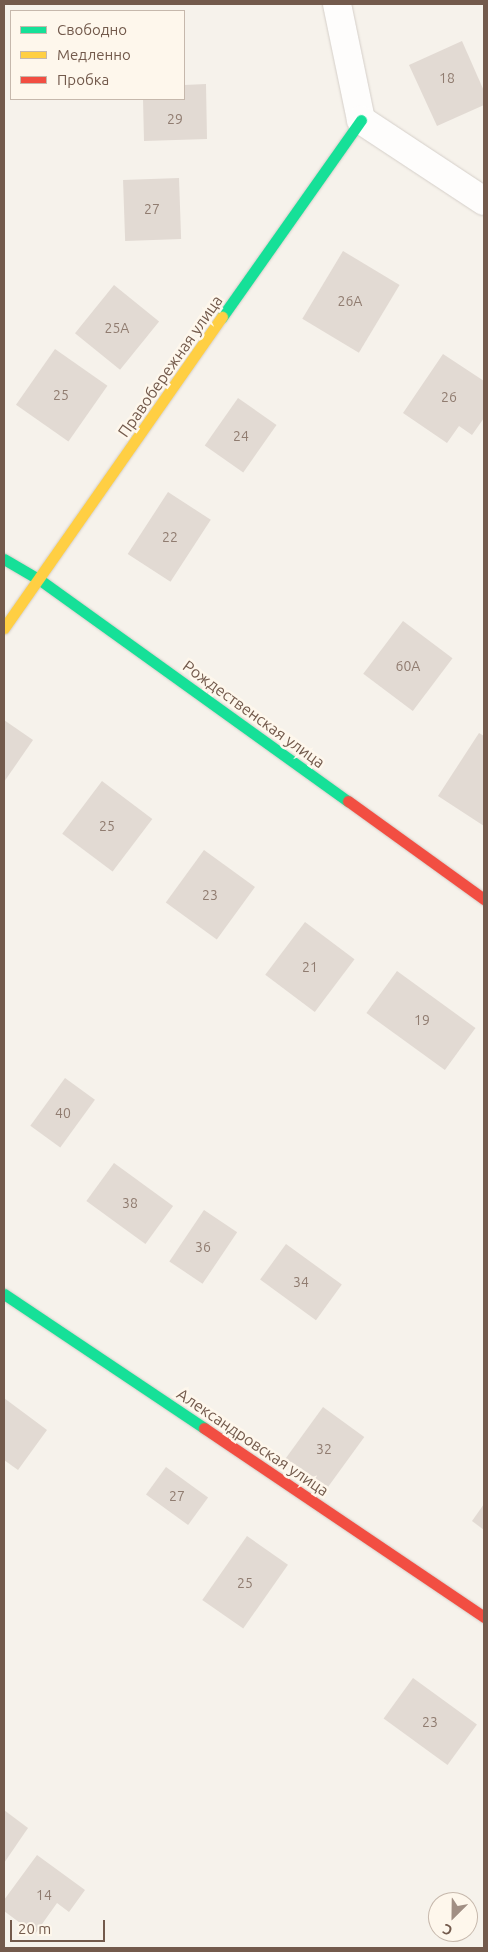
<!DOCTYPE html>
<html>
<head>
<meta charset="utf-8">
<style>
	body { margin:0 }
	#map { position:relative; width:488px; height:1952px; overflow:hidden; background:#f6f2eb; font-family:Ubuntu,sans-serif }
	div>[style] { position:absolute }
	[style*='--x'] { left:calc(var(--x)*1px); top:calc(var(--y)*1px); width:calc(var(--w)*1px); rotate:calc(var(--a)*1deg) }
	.building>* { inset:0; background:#e2dad3; transform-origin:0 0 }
	.roads { filter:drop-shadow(0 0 1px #d5cfc9) drop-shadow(0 0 1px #d5cfc9) }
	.street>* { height:28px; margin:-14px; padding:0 14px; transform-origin:14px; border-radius:14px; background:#fefdfc }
	.fast>* { height:11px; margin:-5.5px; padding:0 5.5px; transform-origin:5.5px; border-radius:5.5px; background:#16e098 }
	.slow>* { height:11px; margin:-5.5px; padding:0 5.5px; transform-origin:5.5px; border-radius:5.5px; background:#ffcf43 }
	.jam>* { height:11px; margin:-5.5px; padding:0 5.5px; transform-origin:5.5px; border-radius:5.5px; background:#f24e42 }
	span { translate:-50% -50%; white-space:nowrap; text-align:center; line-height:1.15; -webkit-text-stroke:5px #fef7ec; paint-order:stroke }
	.number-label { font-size:14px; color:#907c70 }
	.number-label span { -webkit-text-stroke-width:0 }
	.street-label { font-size:16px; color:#735a4c }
	.frame { position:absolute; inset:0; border:5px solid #735a4c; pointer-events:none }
	.legend { position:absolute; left:10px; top:10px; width:175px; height:90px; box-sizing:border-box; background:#fef7ec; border:1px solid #c6b8ac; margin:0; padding:6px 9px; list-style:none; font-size:15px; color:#735a4c }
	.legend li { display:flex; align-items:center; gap:10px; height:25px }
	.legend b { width:25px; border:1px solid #c6b8ac }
	.north { position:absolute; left:428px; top:1892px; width:50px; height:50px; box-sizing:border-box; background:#fef7ec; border:1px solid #c6b8ac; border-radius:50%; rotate:203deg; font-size:14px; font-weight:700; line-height:20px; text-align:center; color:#735a4c }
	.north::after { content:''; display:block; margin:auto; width:18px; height:22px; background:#a18f84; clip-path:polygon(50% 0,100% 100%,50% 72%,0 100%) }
	.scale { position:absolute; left:10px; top:1920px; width:95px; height:22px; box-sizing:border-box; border:2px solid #735a4c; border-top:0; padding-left:6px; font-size:15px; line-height:18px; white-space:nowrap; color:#735a4c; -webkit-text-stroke:4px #fef7ec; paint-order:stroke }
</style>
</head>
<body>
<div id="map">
	<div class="building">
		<i style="clip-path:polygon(462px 41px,484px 91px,484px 105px,437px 126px,409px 65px)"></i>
		<i style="clip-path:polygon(206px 84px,207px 139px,144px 141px,143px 99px,184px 99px,184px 85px)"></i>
		<i style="left:179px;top:178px;width:61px;height:56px;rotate:88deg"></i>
		<i style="left:343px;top:251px;width:66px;height:79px;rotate:31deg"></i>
		<i style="left:114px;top:285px;width:58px;height:62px;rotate:39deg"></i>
		<i style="left:55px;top:349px;width:64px;height:68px;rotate:35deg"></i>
		<i style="clip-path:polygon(443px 354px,484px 381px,484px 418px,472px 435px,459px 426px,447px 443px,403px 413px)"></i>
		<i style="left:238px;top:398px;width:47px;height:58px;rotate:35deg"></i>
		<i style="left:168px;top:492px;width:51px;height:74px;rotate:33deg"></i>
		<i style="left:403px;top:621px;width:62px;height:66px;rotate:37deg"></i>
		<i style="clip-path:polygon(4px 720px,33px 740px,4px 782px)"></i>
		<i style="clip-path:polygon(479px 733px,484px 736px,484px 826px,438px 796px)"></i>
		<i style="left:102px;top:781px;width:63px;height:66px;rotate:37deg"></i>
		<i style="left:204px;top:850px;width:63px;height:65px;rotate:36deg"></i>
		<i style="left:305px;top:922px;width:62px;height:66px;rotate:37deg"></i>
		<i style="left:397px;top:971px;width:97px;height:52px;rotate:36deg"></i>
		<i style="left:65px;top:1078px;width:37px;height:59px;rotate:36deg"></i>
		<i style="left:114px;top:1163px;width:73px;height:47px;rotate:36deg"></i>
		<i style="left:204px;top:1210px;width:40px;height:62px;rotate:34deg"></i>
		<i style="left:286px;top:1244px;width:69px;height:44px;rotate:36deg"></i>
		<i style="clip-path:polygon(4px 1398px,47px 1430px,18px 1470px,4px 1460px)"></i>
		<i style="left:323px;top:1407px;width:51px;height:67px;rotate:36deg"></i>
		<i style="left:166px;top:1467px;width:52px;height:34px;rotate:36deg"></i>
		<i style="clip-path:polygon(484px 1504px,484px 1530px,472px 1521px)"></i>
		<i style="left:247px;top:1536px;width:50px;height:78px;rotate:35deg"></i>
		<i style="left:413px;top:1678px;width:79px;height:50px;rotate:36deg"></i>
		<i style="clip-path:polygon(4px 1810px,28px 1828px,4px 1863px)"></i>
		<i style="clip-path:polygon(37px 1855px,85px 1890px,69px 1912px,57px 1903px,35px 1934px,4px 1911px,4px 1900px)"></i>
	</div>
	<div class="roads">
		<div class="street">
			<i style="--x:337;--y:4;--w:118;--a:78.3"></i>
			<i style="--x:361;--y:120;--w:147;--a:33.4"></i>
		</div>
		<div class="fast">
			<i style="--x:222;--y:317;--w:241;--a:-54.8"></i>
			<i style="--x:4;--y:559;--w:42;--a:30.3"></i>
			<i style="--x:40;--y:580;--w:379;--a:35.7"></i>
			<i style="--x:4;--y:1294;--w:241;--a:33.8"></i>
		</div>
		<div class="slow">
			<i style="--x:4;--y:628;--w:380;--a:-55"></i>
		</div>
		<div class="jam">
			<i style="--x:348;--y:801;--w:168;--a:35.8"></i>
			<i style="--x:204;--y:1428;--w:338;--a:34"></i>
		</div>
	</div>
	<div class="number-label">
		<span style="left:447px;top:78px">18</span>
		<span style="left:175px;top:119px">29</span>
		<span style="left:152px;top:209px">27</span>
		<span style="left:350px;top:301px">26А</span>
		<span style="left:117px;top:328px">25А</span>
		<span style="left:61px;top:395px">25</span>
		<span style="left:449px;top:397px">26</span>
		<span style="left:241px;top:436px">24</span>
		<span style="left:170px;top:537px">22</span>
		<span style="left:408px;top:666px">60А</span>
		<span style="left:107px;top:826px">25</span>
		<span style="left:210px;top:895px">23</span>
		<span style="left:310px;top:967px">21</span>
		<span style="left:422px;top:1020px">19</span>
		<span style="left:63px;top:1113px">40</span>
		<span style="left:130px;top:1203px">38</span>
		<span style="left:203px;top:1247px">36</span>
		<span style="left:301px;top:1282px">34</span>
		<span style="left:324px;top:1449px">32</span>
		<span style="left:177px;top:1496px">27</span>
		<span style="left:245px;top:1583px">25</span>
		<span style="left:430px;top:1722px">23</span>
		<span style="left:44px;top:1895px">14</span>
	</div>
	<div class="street-label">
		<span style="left:170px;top:366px;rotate:-55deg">Правобережная улица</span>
		<span style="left:254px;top:714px;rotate:36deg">Рождественская улица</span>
		<span style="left:253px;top:1442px;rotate:34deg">Александровская улица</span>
	</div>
	<div class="frame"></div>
	<ul class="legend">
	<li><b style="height:6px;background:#16e098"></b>Свободно</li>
	<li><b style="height:6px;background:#ffcf43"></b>Медленно</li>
	<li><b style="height:6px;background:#f24e42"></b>Пробка</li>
	</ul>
	<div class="north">С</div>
	<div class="scale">20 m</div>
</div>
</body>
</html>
